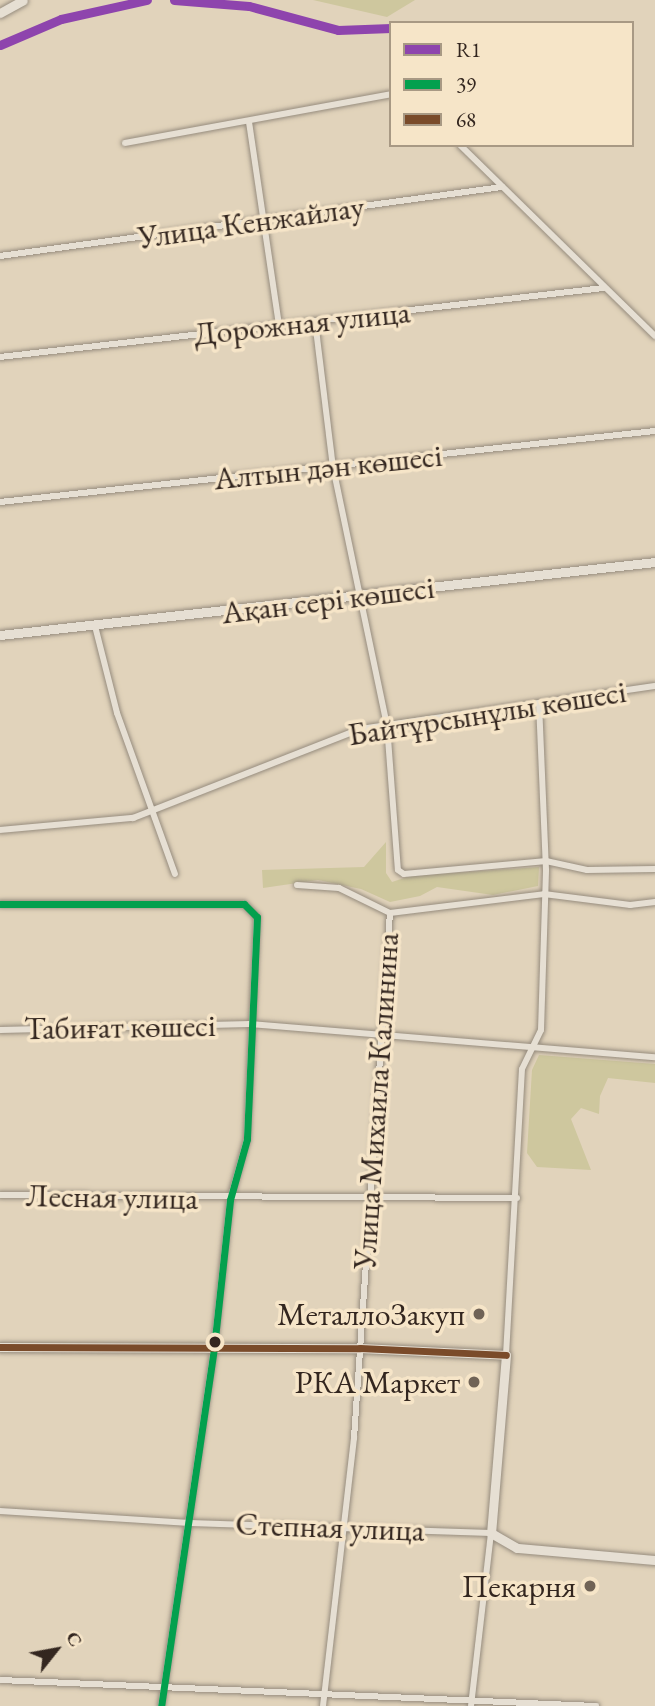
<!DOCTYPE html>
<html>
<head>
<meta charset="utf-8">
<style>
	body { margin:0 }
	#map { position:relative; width:655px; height:1706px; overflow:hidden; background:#e1d3bb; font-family:"EB Garamond",serif }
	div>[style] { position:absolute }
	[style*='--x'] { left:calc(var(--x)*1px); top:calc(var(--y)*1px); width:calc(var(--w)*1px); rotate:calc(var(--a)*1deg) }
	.green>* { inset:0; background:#cec79e }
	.roads { filter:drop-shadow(0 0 2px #968c7e) drop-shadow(0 0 2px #968c7e) }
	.street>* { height:6px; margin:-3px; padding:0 3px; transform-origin:3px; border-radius:3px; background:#e6dfd3 }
	.secondary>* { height:9px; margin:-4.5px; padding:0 4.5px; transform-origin:4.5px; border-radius:4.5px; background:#e6dfd3 }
	.bus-1>* { height:7px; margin:-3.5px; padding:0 3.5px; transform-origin:3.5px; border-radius:3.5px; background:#03a04e }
	.bus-2>* { height:7px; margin:-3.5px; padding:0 3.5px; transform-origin:3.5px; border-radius:3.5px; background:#7a4b2a }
	.rail-1>* { height:9px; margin:-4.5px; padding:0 4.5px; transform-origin:4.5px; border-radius:4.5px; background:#8e44ad }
	.dots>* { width:19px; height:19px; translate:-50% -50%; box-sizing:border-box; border:4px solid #f6e5c8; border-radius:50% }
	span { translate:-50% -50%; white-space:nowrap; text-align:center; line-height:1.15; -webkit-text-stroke:7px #f6e5c8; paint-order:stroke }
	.street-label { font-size:32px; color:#33261f }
	.poi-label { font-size:32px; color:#33261f }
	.right { translate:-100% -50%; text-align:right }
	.legend { position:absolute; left:389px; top:21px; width:245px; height:126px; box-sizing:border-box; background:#f6e5c8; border:2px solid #a89984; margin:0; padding:9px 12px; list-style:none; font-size:21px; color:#33261f }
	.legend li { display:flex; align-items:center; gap:14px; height:35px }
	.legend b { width:35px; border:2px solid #a89984 }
	.north { position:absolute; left:21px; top:1615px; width:70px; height:70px; -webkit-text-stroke:5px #f6e5c8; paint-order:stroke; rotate:59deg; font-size:19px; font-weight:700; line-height:28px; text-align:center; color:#33261f }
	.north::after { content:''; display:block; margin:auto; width:24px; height:32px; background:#33261f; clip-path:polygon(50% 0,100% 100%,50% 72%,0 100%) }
</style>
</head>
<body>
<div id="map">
	<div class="green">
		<i style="clip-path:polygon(313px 0,415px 0,387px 17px)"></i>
		<i style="clip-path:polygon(386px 842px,386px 873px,392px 882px,410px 876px,539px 867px,538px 886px,493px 895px,437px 887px,420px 896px,390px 902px,361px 889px,318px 880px,263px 888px,262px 870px,364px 867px)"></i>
		<i style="clip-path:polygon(539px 1055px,655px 1064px,655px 1083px,608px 1078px,600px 1096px,599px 1114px,581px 1108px,571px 1119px,591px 1170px,537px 1167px,527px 1153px,532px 1070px)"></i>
	</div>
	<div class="roads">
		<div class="street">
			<i style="--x:249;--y:122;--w:205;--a:81.6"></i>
			<i style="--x:125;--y:143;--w:270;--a:-10.4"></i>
			<i style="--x:460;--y:145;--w:273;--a:44.4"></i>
			<i style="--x:0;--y:256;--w:507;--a:-7.83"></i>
			<i style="--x:315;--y:321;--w:147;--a:83"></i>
			<i style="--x:333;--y:467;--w:264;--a:78.2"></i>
			<i style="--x:387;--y:725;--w:145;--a:85.7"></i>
			<i style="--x:398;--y:870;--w:7;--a:34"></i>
			<i style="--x:404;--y:874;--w:143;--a:-5.2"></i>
			<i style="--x:546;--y:861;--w:42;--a:12.4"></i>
			<i style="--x:587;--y:870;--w:68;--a:-0.8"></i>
			<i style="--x:0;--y:357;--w:608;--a:-6.52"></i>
			<i style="--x:0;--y:502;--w:659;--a:-6.19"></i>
			<i style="--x:95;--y:626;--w:90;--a:75.8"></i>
			<i style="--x:117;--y:713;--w:171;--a:70.2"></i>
			<i style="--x:0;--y:830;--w:134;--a:-5.2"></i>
			<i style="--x:133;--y:818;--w:244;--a:-21.4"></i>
			<i style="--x:360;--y:729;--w:298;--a:-8.3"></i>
			<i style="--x:297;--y:885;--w:42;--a:4.1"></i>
			<i style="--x:339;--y:888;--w:57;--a:26.1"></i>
			<i style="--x:390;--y:913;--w:155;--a:-7"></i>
			<i style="--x:544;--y:894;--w:87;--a:7.3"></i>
			<i style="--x:630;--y:905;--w:25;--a:-7"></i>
			<i style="--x:0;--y:904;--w:244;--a:0"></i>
			<i style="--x:244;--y:904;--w:18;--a:45"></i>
			<i style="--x:257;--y:917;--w:222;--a:92.6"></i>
			<i style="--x:247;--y:1139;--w:63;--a:105.6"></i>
			<i style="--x:230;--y:1200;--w:149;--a:96.2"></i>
			<i style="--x:214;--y:1348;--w:362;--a:98.4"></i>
			<i style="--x:0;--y:1030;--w:250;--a:-1.4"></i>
			<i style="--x:250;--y:1024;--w:406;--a:4.7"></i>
			<i style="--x:0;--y:1195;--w:517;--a:0.33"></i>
			<i style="--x:506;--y:1355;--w:286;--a:-86.8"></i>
			<i style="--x:522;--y:1069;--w:43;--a:-64"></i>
			<i style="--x:541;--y:1030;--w:160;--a:-88.2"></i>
			<i style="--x:546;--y:870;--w:165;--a:-92.4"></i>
			<i style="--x:0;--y:1511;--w:190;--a:3.6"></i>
			<i style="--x:190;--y:1523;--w:301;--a:1.9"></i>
			<i style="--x:491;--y:1533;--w:174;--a:96.6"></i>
			<i style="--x:0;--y:1680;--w:597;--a:2.5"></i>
			<i style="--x:323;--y:1706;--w:270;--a:-83.4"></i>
			<i style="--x:354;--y:1438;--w:526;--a:-86.08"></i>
		</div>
		<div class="secondary">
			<i style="--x:0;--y:13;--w:26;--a:-29"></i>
			<i style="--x:0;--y:635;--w:659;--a:-6.36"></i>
			<i style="--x:0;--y:1347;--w:360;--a:0.2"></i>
			<i style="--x:360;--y:1348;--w:146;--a:2.7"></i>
			<i style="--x:506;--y:1355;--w:179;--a:94.8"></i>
			<i style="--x:491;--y:1533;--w:30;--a:30"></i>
			<i style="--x:517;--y:1548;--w:139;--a:5"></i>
		</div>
	</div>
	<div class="bus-1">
		<i style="--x:0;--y:904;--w:244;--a:0"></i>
		<i style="--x:244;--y:904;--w:18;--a:45"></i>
		<i style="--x:257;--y:917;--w:222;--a:92.6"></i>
		<i style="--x:247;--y:1139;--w:63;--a:105.6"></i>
		<i style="--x:230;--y:1200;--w:149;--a:96.2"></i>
		<i style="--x:214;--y:1348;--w:362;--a:98.4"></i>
	</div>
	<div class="bus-2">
		<i style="--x:0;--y:1347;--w:360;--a:0.2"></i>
		<i style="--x:360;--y:1348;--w:146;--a:2.7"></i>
	</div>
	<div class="rail-1">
		<i style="--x:174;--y:0;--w:75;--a:4.6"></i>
		<i style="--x:249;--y:6;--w:92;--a:15.1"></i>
		<i style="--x:338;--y:30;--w:53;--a:-2.2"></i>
		<i style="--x:0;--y:45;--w:66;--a:-23.1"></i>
		<i style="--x:61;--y:19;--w:88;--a:-12.5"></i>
	</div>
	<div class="dots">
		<i style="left:479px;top:1314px;background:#706356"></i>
		<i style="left:215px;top:1342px;background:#33261f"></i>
		<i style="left:474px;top:1382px;background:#706356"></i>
		<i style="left:590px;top:1586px;background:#706356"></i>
	</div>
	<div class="street-label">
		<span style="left:251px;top:222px;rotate:-8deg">Улица Кенжайлау</span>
		<span style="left:302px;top:323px;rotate:-6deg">Дорожная улица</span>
		<span style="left:328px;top:467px;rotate:-6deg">Алтын дән көшесі</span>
		<span style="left:328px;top:600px;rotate:-7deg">Ақан сері көшесі</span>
		<span style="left:487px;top:713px;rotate:-9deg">Байтұрсынұлы көшесі</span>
		<span style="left:120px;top:1027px;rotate:-1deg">Табиғат көшесі</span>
		<span style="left:376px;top:1101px;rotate:-86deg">Улица Михаила Калинина</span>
		<span style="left:112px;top:1197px;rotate:1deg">Лесная улица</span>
		<span style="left:330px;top:1527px;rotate:2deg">Степная улица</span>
	</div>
	<div class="poi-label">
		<span class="right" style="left:465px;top:1314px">МеталлоЗакуп</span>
		<span class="right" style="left:460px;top:1382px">РКА Маркет</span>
		<span class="right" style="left:576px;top:1586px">Пекарня</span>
	</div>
	<ul class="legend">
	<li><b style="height:9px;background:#8e44ad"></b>R1</li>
	<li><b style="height:9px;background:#03a04e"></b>39</li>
	<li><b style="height:9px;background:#7a4b2a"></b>68</li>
	</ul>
	<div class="north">С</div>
</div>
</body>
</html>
